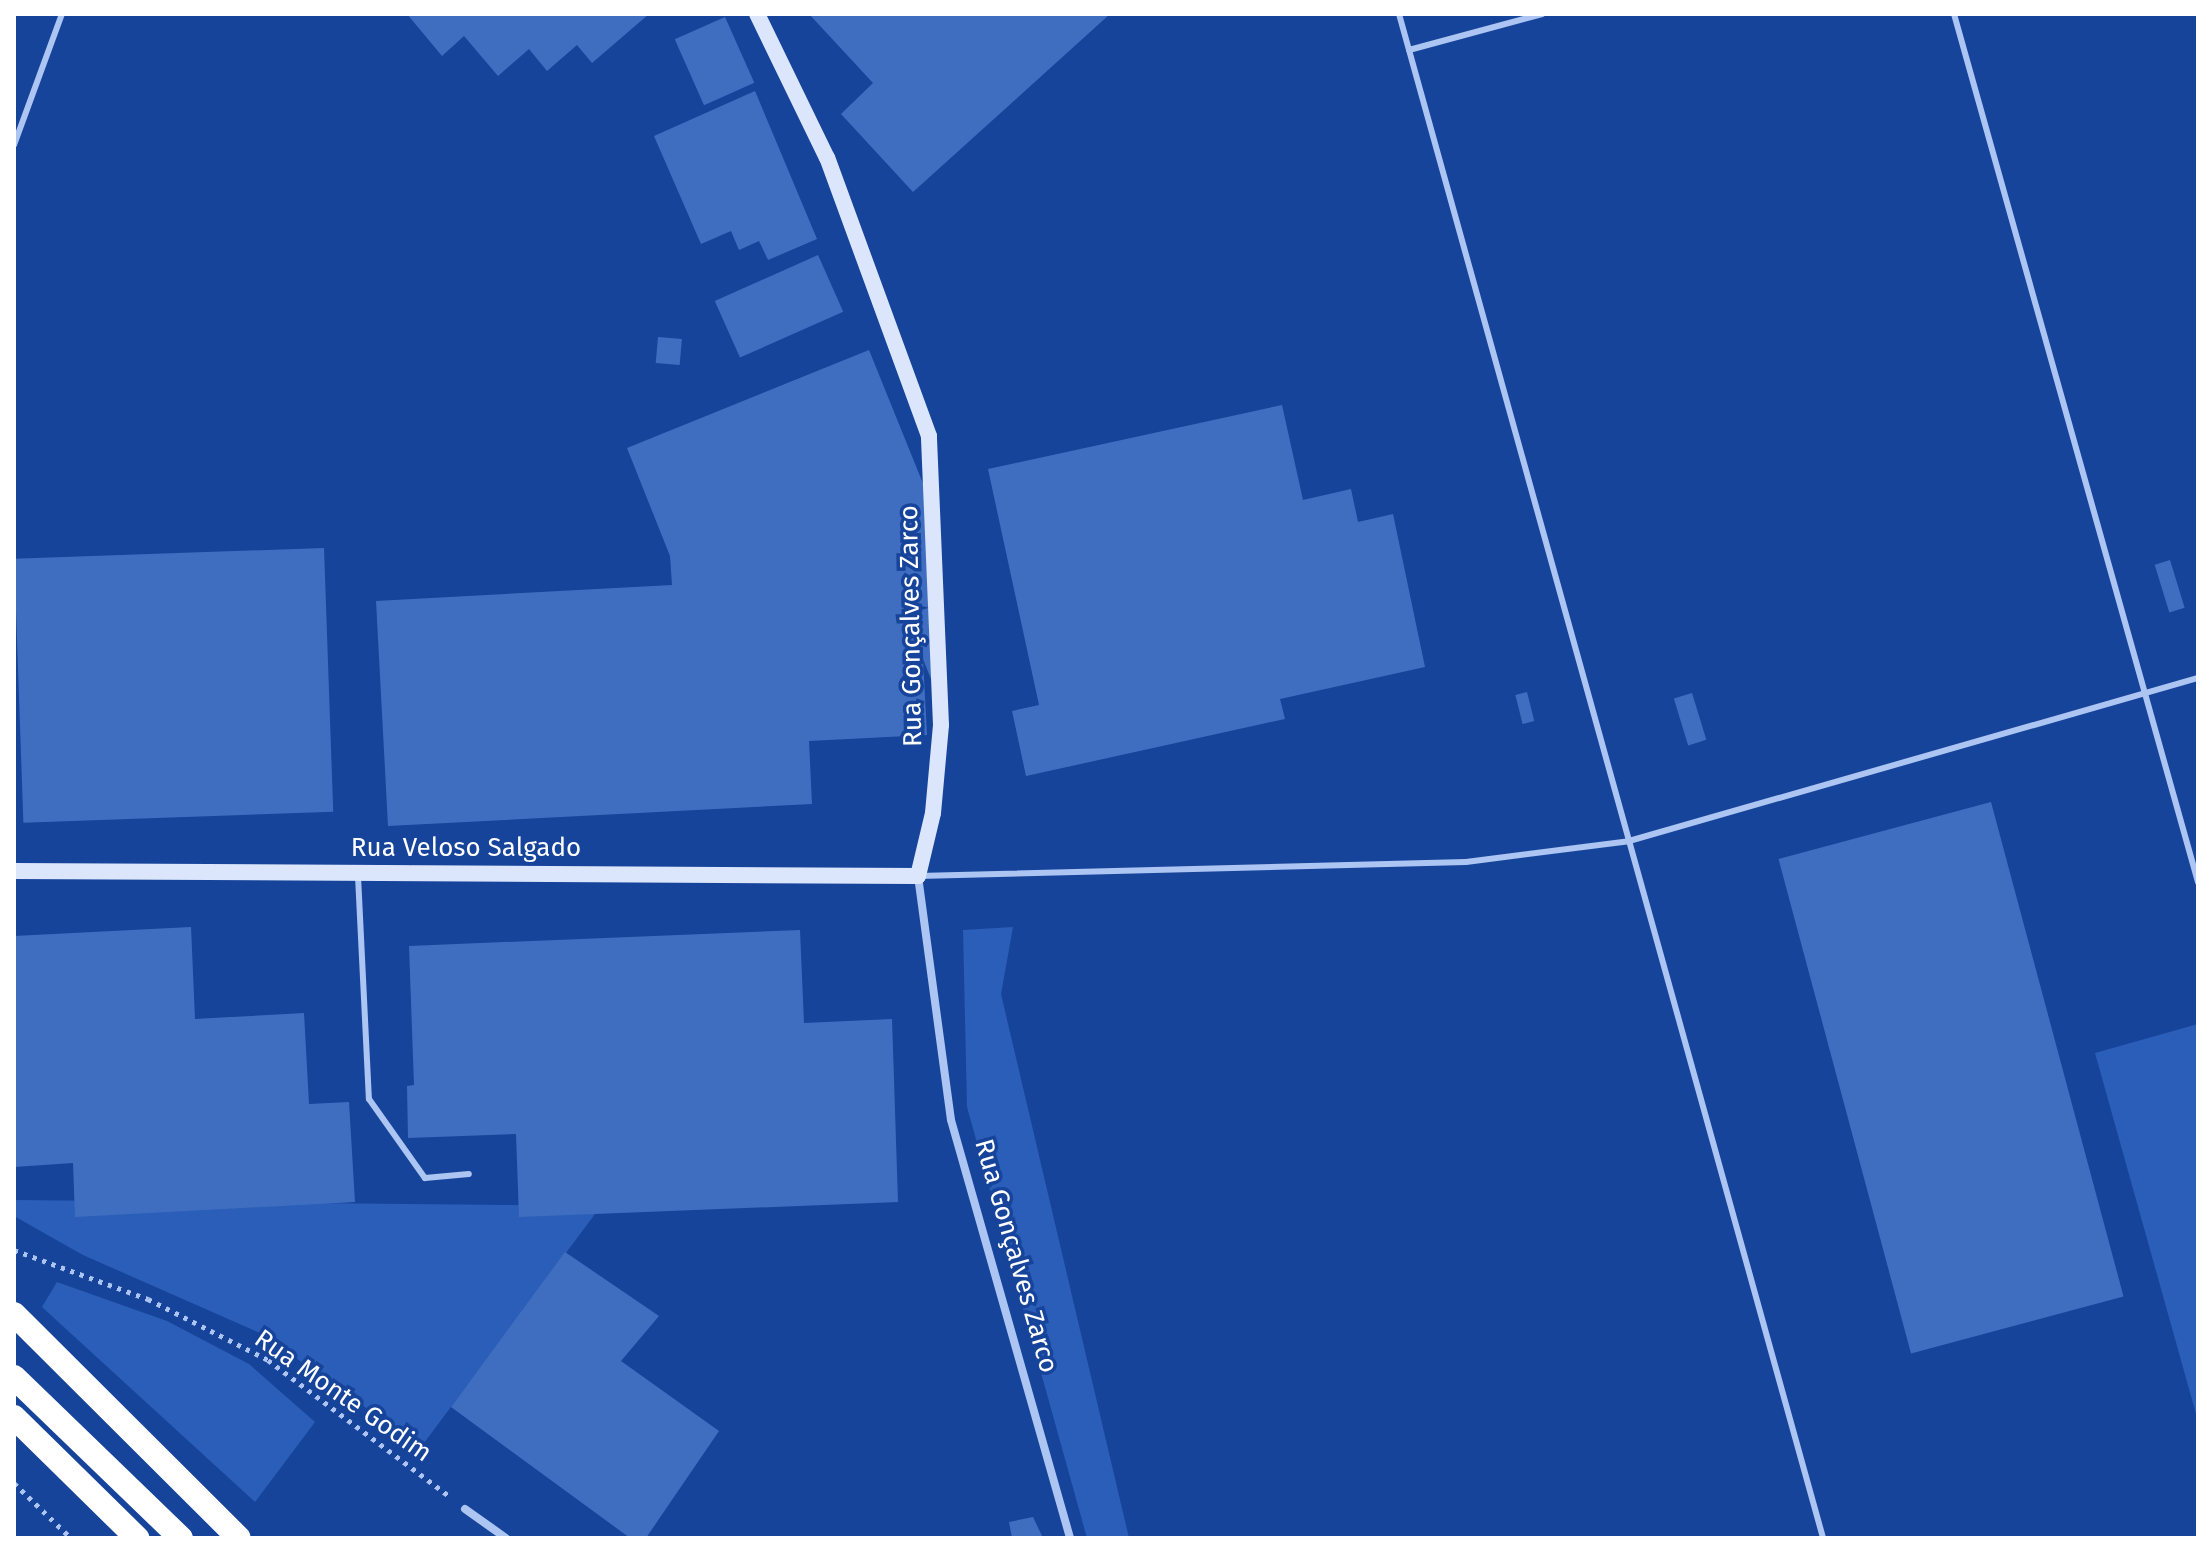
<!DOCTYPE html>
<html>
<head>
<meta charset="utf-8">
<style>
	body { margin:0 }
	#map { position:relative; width:2212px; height:1552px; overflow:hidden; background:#17449b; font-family:"Fira Sans",sans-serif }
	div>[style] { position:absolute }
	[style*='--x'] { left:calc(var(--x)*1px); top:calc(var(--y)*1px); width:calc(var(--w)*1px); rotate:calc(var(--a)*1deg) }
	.green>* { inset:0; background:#2a5eb8 }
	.building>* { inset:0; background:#3f6ec1; transform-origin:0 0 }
	.path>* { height:5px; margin-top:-2.5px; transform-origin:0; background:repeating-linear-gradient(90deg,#acc5f2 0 4px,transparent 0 10px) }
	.lane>* { height:6px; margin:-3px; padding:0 3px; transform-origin:3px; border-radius:3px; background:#acc5f2 }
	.street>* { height:8px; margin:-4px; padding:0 4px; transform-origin:4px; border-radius:4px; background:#acc5f2 }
	.secondary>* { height:16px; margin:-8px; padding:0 8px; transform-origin:8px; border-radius:8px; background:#dbe6fc }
	.highway>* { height:24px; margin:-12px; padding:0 12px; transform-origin:12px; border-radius:12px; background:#fff }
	span { translate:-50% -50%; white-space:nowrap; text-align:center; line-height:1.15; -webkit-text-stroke:7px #17449b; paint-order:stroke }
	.street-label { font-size:26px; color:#fff }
	.frame { position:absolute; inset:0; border:16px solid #fff; pointer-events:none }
</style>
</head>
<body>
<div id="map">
	<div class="green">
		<i style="clip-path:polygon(1013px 927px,1001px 994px,1129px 1538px,1087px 1538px,967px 1107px,963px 930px)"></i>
		<i style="clip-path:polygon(2198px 1024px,2198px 1421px,2095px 1053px)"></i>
		<i style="clip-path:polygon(14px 1200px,601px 1206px,421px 1447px,262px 1334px,83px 1255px,14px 1216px)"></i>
		<i style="clip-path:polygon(57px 1282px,167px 1321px,249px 1364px,315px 1422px,255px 1502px,42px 1307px)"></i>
	</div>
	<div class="building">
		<i style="clip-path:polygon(407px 14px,649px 14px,592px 63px,577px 45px,547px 71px,529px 49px,498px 76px,464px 36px,442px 56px)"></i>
		<i style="clip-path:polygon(809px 14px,1110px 14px,913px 192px,841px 114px,873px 83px)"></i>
		<i style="left:725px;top:17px;width:72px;height:55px;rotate:66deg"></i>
		<i style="clip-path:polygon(755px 91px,817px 239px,768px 260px,759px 241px,739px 250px,731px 231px,701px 244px,654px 136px)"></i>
		<i style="left:818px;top:255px;width:62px;height:113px;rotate:66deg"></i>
		<i style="left:658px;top:337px;width:24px;height:26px;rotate:5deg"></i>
		<i style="clip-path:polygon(869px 350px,924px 486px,933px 684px,923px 659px,927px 735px,809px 741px,812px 804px,388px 826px,376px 601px,672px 585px,670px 556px,627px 448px)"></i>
		<i style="clip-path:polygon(1282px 405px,1303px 500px,1351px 489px,1358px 522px,1393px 514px,1425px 667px,1280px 699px,1285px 719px,1026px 776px,1012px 711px,1039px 705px,988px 469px)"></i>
		<i style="left:324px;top:548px;width:264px;height:310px;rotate:88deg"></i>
		<i style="left:2170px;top:560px;width:50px;height:16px;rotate:73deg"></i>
		<i style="left:1527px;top:692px;width:30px;height:12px;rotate:76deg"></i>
		<i style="left:1692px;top:693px;width:49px;height:19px;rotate:73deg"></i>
		<i style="left:1991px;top:802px;width:512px;height:220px;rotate:75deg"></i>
		<i style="clip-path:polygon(191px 927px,195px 1019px,304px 1013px,309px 1104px,349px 1102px,355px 1202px,75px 1217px,73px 1163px,14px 1167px,14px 936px)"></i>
		<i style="clip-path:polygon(800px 930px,804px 1023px,892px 1019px,898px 1202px,519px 1217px,516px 1134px,408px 1138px,407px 1086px,414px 1085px,409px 946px)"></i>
		<i style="clip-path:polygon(565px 1252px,659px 1316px,621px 1361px,719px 1431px,646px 1538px,630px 1538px,451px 1407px)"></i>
		<i style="clip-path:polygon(1033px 1517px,1043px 1538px,1012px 1538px,1009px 1522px)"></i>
	</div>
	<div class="path">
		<i style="--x:14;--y:1250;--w:143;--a:20.1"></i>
		<i style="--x:148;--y:1299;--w:135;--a:26.9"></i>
		<i style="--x:268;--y:1360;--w:226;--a:36.9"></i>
		<i style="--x:14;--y:1483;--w:79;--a:44"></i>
	</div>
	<div class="lane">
		<i style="--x:1399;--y:14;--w:1582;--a:74.45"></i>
		<i style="--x:1954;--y:14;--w:902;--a:74.3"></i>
		<i style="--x:1409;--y:50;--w:138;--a:-15.1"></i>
		<i style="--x:14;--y:145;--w:140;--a:-69.9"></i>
		<i style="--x:358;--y:876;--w:223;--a:87.2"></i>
		<i style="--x:369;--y:1099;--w:97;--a:54.7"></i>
		<i style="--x:425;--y:1178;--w:44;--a:-5.2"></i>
		<i style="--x:918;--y:876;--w:548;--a:-1.46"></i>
		<i style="--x:1466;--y:862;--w:164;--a:-7.3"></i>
		<i style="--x:1629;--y:841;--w:592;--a:-15.99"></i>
	</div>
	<div class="street">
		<i style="--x:918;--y:876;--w:246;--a:82.3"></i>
		<i style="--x:951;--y:1120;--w:435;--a:74.1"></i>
		<i style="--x:465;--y:1509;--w:50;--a:35.3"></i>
	</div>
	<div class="secondary">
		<i style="--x:14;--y:871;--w:904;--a:0.32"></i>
		<i style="--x:918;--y:876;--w:65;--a:-76.6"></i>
		<i style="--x:933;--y:813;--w:88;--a:-84.8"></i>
		<i style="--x:941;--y:725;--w:289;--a:-92.4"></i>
		<i style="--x:929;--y:436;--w:296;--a:-110.1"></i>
		<i style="--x:827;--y:158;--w:160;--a:-115.9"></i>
	</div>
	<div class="highway">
		<i style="--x:14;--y:1314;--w:317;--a:44.9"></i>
		<i style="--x:14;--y:1377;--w:232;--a:44"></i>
		<i style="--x:14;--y:1417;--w:173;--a:44.5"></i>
	</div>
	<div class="street-label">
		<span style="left:911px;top:626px;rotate:-91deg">Rua Gonçalves Zarco</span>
		<span style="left:466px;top:848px">Rua Veloso Salgado</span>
		<span style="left:1016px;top:1256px;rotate:74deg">Rua Gonçalves Zarco</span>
		<span style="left:343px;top:1396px;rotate:35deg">Rua Monte Godim</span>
	</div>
	<div class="frame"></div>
</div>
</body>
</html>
